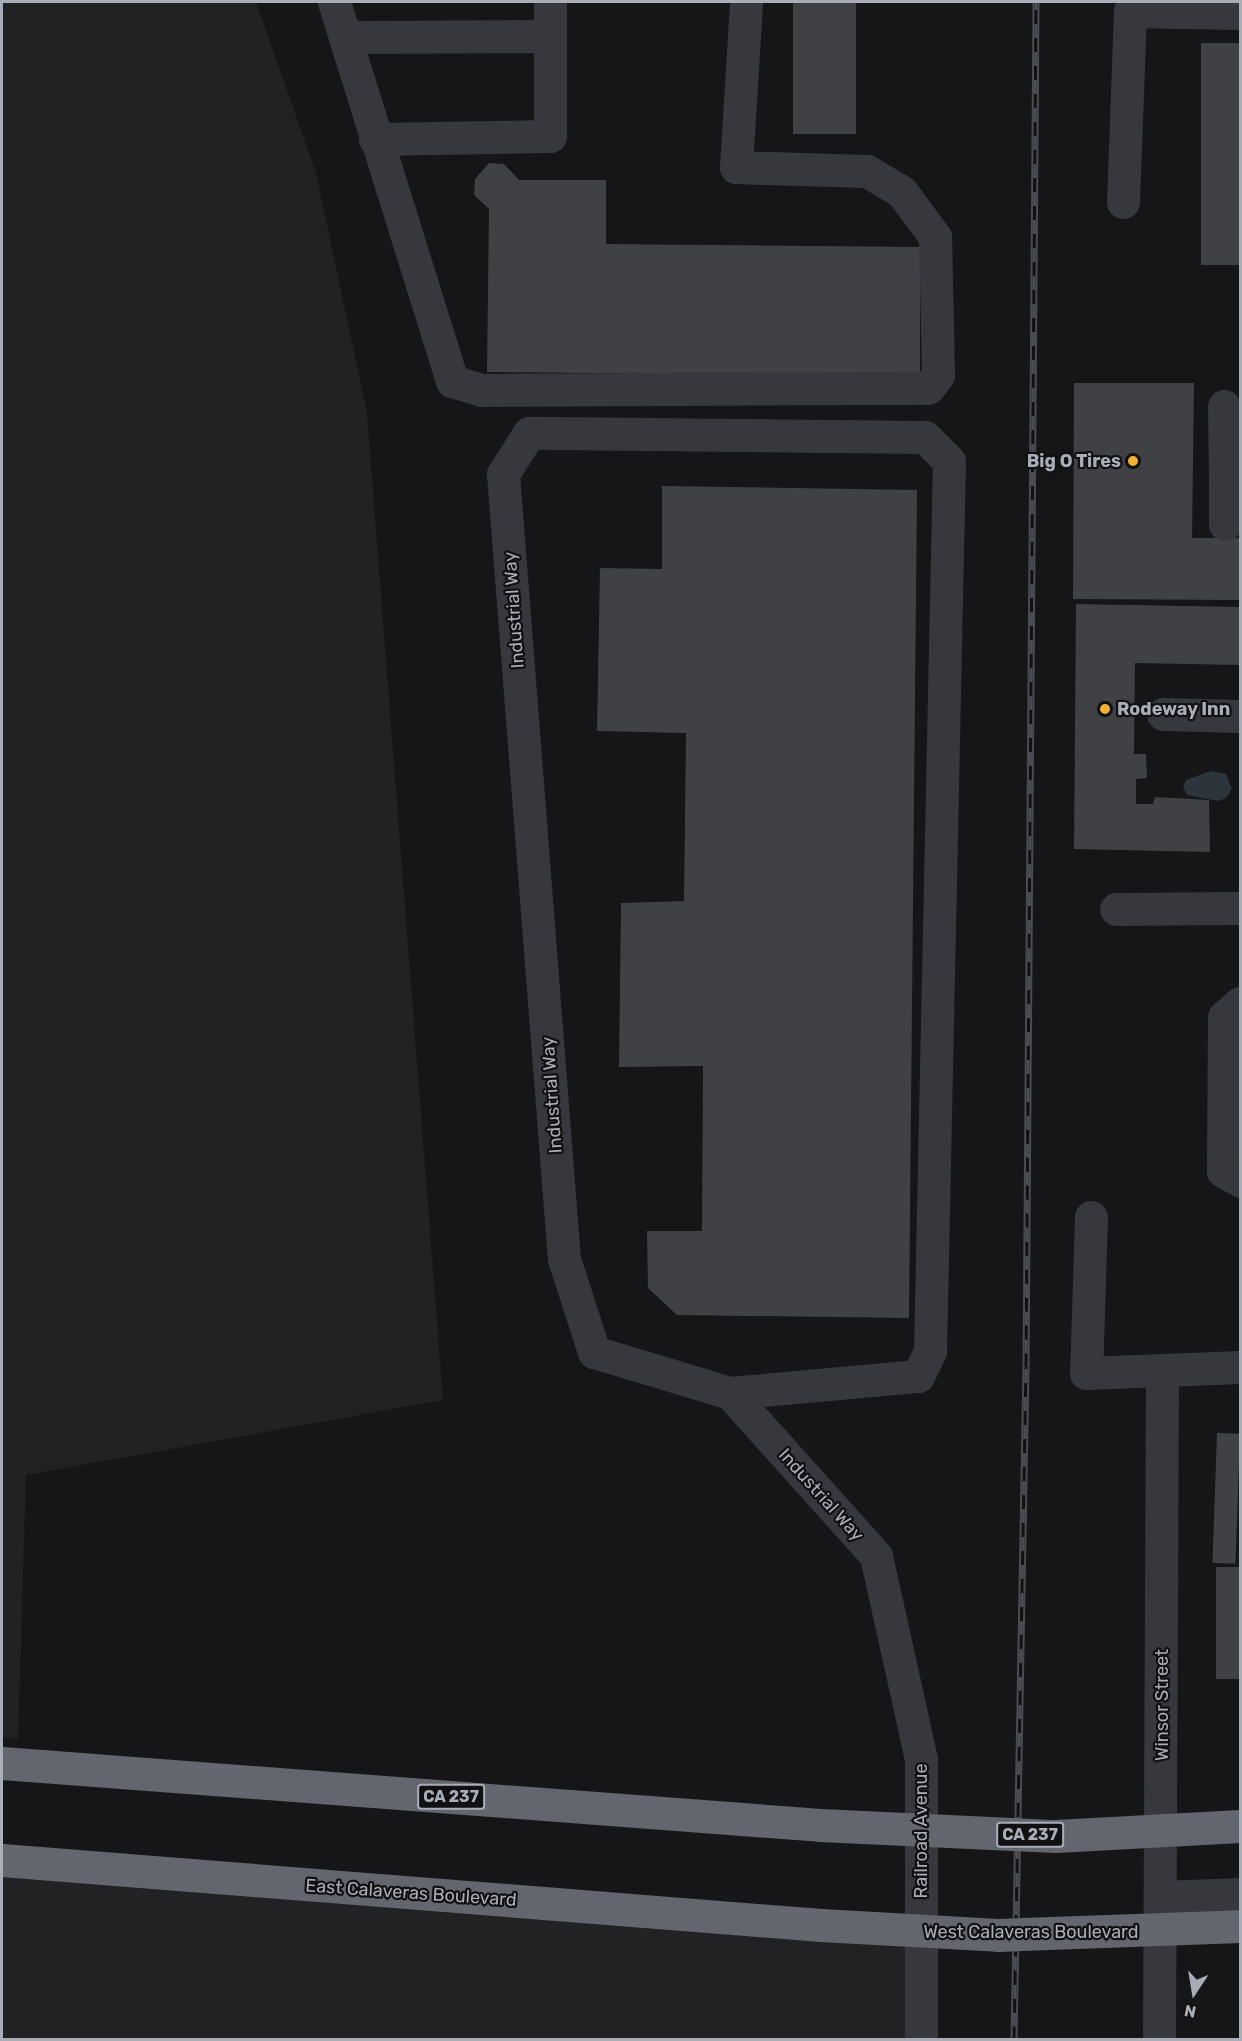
<!DOCTYPE html>
<html>
<head>
<meta charset="utf-8">
<style>
	body { margin:0 }
	#map { position:relative; width:1242px; height:2041px; overflow:hidden; background:#161618; font-family:Rubik,sans-serif }
	div>[style] { position:absolute }
	[style*='--x'] { left:calc(var(--x)*1px); top:calc(var(--y)*1px); width:calc(var(--w)*1px); rotate:calc(var(--a)*1deg) }
	.built>* { inset:0; background:#222225 }
	.water>* { inset:0; background:#2c353c }
	.building>* { inset:0; background:#404145; transform-origin:0 0 }
	.minor>* { height:33px; margin:-16.5px; padding:0 16.5px; transform-origin:16.5px; border-radius:16.5px; background:#37383d }
	.highway>* { height:33px; margin:-16.5px; padding:0 16.5px; transform-origin:16.5px; border-radius:16.5px; background:#63666e }
	.rail>* { height:7px; margin-top:-3.5px; transform-origin:0; background:repeating-linear-gradient(90deg,#111113 0 14px,#4a4c52 0 28px); box-sizing:border-box; border-block:2px solid #4a4c52 }
	.highway-bridge>* { height:33px; margin:-16.5px; padding:0 16.5px; transform-origin:16.5px; border-radius:16.5px; background:#63666e }
	.dots>* { width:16px; height:16px; translate:-50% -50%; box-sizing:border-box; border:3px solid #111113; border-radius:50% }
	span { translate:-50% -50%; white-space:nowrap; text-align:center; line-height:1.15; -webkit-text-stroke:4.5px #111113; paint-order:stroke }
	.shield-label span { padding:2px 4px; background:#111113; border:2px solid; border-radius:4px; -webkit-text-stroke-width:0 }
	.shield-label { font-size:16px; color:#a8adb8; font-weight:700 }
	.poi-label { font-size:18px; color:#a8adb8; font-weight:700 }
	.right { translate:-100% -50%; text-align:right }
	.left { translate:0 -50%; text-align:left }
	.street-label { font-size:18px; color:#a8adb8 }
	.frame { position:absolute; inset:0; border:3px solid #a8adb8; pointer-events:none }
	.north { position:absolute; left:1164px; top:1963px; width:60px; height:60px; -webkit-text-stroke:4px #111113; paint-order:stroke; rotate:192deg; font-size:16px; font-weight:700; line-height:24px; text-align:center; color:#a8adb8 }
	.north::after { content:''; display:block; margin:auto; width:21px; height:27px; background:#a8adb8; clip-path:polygon(50% 0,100% 100%,50% 72%,0 100%) }
</style>
</head>
<body>
<div id="map">
	<div class="built">
		<i style="clip-path:polygon(2px 2px,256px 2px,316px 173px,367px 413px,443px 1400px,26px 1475px,18px 1739px,2px 1737px)"></i>
		<i style="clip-path:polygon(2px 1860px,918px 1932px,918px 2039px,2px 2039px)"></i>
	</div>
	<div class="water">
		<i style="clip-path:polygon(1211px 771px,1226px 774px,1232px 789px,1226px 798px,1218px 801px,1187px 795px,1183px 787px,1186px 780px)"></i>
	</div>
	<div class="building">
		<i style="left:793px;top:2px;width:63px;height:132px"></i>
		<i style="left:1201px;top:43px;width:39px;height:222px"></i>
		<i style="clip-path:polygon(489px 163px,504px 164px,519px 180px,606px 180px,606px 244px,920px 247px,920px 376px,487px 372px,489px 209px,474px 195px,475px 179px)"></i>
		<i style="clip-path:polygon(1074px 383px,1194px 383px,1192px 538px,1240px 538px,1240px 600px,1073px 599px)"></i>
		<i style="clip-path:polygon(662px 486px,917px 490px,909px 1318px,677px 1315px,648px 1288px,647px 1231px,702px 1231px,703px 1066px,619px 1067px,621px 903px,684px 901px,686px 733px,597px 731px,600px 568px,662px 569px)"></i>
		<i style="clip-path:polygon(1076px 604px,1240px 607px,1240px 665px,1135px 663px,1134px 754px,1146px 754px,1147px 778px,1136px 779px,1136px 804px,1153px 804px,1155px 797px,1209px 800px,1210px 852px,1074px 849px)"></i>
		<i style="left:1217px;top:1433px;width:23px;height:130px;rotate:2deg"></i>
		<i style="left:1216px;top:1567px;width:24px;height:112px"></i>
	</div>
	<div class="minor">
		<i style="--x:334;--y:2;--w:397;--a:72.7"></i>
		<i style="--x:452;--y:381;--w:30;--a:17"></i>
		<i style="--x:481;--y:390;--w:447;--a:-0.3"></i>
		<i style="--x:928;--y:388;--w:16;--a:-52"></i>
		<i style="--x:938;--y:375;--w:138;--a:-91.2"></i>
		<i style="--x:935;--y:237;--w:56;--a:-126.3"></i>
		<i style="--x:902;--y:192;--w:41;--a:-149"></i>
		<i style="--x:867;--y:171;--w:131;--a:-178.3"></i>
		<i style="--x:736;--y:167;--w:165;--a:-86.5"></i>
		<i style="--x:345;--y:37;--w:205;--a:-0.3"></i>
		<i style="--x:375;--y:139;--w:175;--a:-1"></i>
		<i style="--x:550;--y:136;--w:134;--a:-90"></i>
		<i style="--x:1123;--y:202;--w:191;--a:-87.9"></i>
		<i style="--x:1130;--y:11;--w:110;--a:1"></i>
		<i style="--x:1224;--y:406;--w:74;--a:89.2"></i>
		<i style="--x:1225;--y:524;--w:44;--a:-90"></i>
		<i style="--x:1225;--y:480;--w:15;--a:0"></i>
		<i style="--x:1163;--y:714;--w:77;--a:1.5"></i>
		<i style="--x:1116;--y:909;--w:124;--a:-0.5"></i>
		<i style="--x:1240;--y:1003;--w:21;--a:139"></i>
		<i style="--x:1224;--y:1017;--w:154;--a:90.4"></i>
		<i style="--x:1223;--y:1171;--w:20;--a:30"></i>
		<i style="--x:1091;--y:1217;--w:156;--a:91.8"></i>
		<i style="--x:1086;--y:1373;--w:154;--a:-2.2"></i>
		<i style="--x:730;--y:1393;--w:189;--a:-5.2"></i>
		<i style="--x:918;--y:1376;--w:28;--a:-64"></i>
		<i style="--x:930;--y:1351;--w:890;--a:-88.78"></i>
		<i style="--x:949;--y:461;--w:34;--a:-135"></i>
		<i style="--x:925;--y:437;--w:396;--a:-179.4"></i>
		<i style="--x:529;--y:433;--w:49;--a:122.4"></i>
		<i style="--x:503;--y:474;--w:787;--a:85.56"></i>
		<i style="--x:564;--y:1259;--w:98;--a:72.1"></i>
		<i style="--x:594;--y:1352;--w:142;--a:16.8"></i>
		<i style="--x:730;--y:1393;--w:219;--a:48.1"></i>
		<i style="--x:876;--y:1556;--w:208;--a:77.5"></i>
		<i style="--x:921;--y:1759;--w:281;--a:90"></i>
		<i style="--x:1161;--y:1897;--w:79;--a:-2.2"></i>
		<i style="--x:1159;--y:2040;--w:670;--a:-89.74"></i>
	</div>
	<div class="highway">
		<i style="--x:2;--y:1763;--w:820;--a:4.33"></i>
		<i style="--x:2;--y:1860;--w:822;--a:4.54"></i>
	</div>
	<div class="rail">
		<i style="--x:1014;--y:2040;--w:673;--a:-88.98"></i>
		<i style="--x:1026;--y:1367;--w:1365;--a:-89.58"></i>
	</div>
	<div class="highway-bridge">
		<i style="--x:820;--y:1825;--w:236;--a:2.7"></i>
		<i style="--x:1056;--y:1836;--w:184;--a:-3.1"></i>
		<i style="--x:821;--y:1925;--w:177;--a:3.2"></i>
		<i style="--x:998;--y:1935;--w:242;--a:-2.1"></i>
	</div>
	<div class="dots">
		<i style="left:1133px;top:461px;background:#f2b134"></i>
		<i style="left:1105px;top:709px;background:#f2b134"></i>
	</div>
	<div class="shield-label">
		<span style="left:451px;top:1797px">CA 237</span>
		<span style="left:1030px;top:1835px">CA 237</span>
	</div>
	<div class="poi-label">
		<span class="right" style="left:1121px;top:461px">Big O Tires</span>
		<span class="left" style="left:1117px;top:709px">Rodeway Inn</span>
	</div>
	<div class="street-label">
		<span style="left:514px;top:610px;rotate:-94deg">Industrial Way</span>
		<span style="left:552px;top:1095px;rotate:-94deg">Industrial Way</span>
		<span style="left:821px;top:1495px;rotate:48deg">Industrial Way</span>
		<span style="left:1162px;top:1705px;rotate:-90deg">Winsor Street</span>
		<span style="left:921px;top:1831px;rotate:-90deg">Railroad Avenue</span>
		<span style="left:411px;top:1893px;rotate:4deg">East Calaveras Boulevard</span>
		<span style="left:1031px;top:1932px">West Calaveras Boulevard</span>
	</div>
	<div class="frame"></div>
	<div class="north">N</div>
</div>
</body>
</html>
